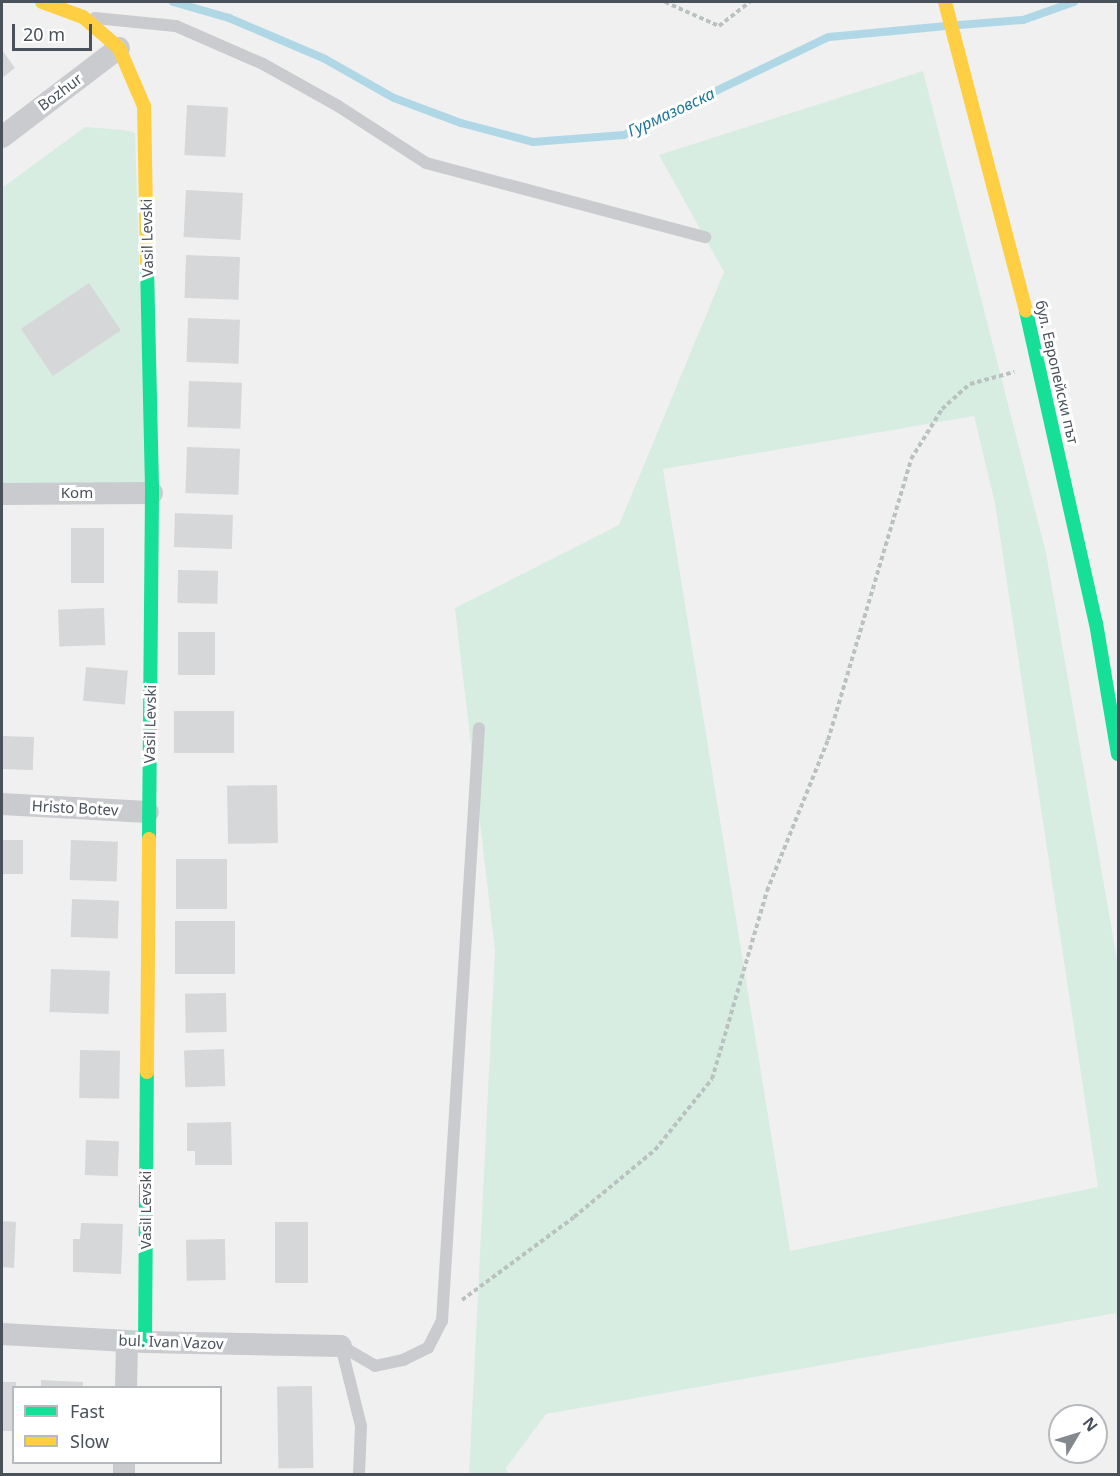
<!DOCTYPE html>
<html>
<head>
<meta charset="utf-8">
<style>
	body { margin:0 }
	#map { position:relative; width:1120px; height:1476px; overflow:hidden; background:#f0f0f0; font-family:"Noto Sans",sans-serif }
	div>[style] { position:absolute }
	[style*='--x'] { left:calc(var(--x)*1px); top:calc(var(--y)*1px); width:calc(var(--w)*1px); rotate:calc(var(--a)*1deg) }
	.green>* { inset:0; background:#d7ede1 }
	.stream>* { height:8px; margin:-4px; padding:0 4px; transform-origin:4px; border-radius:4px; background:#b0d7e6 }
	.building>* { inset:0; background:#d6d7d9; transform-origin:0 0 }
	.path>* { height:4px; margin-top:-2px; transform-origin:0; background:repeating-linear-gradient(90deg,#b9c2c0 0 4.5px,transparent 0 7.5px) }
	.lane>* { height:12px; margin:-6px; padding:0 6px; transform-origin:6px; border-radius:6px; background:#cacbce }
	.street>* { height:22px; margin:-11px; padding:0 11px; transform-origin:11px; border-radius:11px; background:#cacbce }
	.fast>* { height:14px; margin:-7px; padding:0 7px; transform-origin:7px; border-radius:7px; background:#16e098 }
	.slow>* { height:14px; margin:-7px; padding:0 7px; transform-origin:7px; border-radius:7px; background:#ffcf43 }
	span { translate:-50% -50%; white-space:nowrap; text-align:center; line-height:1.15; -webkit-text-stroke:6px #fff; paint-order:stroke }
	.street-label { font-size:15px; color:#49515a }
	.water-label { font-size:16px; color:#1e7799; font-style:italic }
	.frame { position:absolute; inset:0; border:3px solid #49515a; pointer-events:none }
	.legend { position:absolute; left:12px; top:1386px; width:210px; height:78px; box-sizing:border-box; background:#fff; border:2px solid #b6b9bd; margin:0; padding:8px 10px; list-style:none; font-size:18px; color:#49515a }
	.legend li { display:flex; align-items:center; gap:12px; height:30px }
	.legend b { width:30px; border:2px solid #b6b9bd }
	.north { position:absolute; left:1048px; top:1404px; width:60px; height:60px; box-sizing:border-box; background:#fff; border:2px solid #b6b9bd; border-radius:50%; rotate:52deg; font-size:16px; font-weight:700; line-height:24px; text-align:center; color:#49515a }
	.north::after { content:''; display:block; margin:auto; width:21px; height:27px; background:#83898e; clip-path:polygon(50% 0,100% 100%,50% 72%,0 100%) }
	.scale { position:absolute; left:12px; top:24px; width:80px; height:27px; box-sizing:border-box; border:3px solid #49515a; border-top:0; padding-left:8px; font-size:18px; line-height:21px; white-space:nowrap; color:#49515a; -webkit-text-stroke:4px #fff; paint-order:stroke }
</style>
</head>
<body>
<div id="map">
	<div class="green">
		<i style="clip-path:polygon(evenodd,923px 71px,1046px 553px,1118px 965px,1118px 1331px,1116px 1313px,546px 1414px,506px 1468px,508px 1474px,469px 1474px,495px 951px,455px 608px,619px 525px,724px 272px,659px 155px,923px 71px,974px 416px,995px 503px,1098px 1187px,790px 1251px,663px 469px,974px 416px)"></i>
		<i style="clip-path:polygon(85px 127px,125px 130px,135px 133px,147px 494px,2px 498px,2px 188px)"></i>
	</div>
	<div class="stream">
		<i style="--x:173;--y:2;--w:58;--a:15.9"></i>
		<i style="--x:229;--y:18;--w:104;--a:23.1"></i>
		<i style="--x:325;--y:59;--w:79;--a:29.5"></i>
		<i style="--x:394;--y:98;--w:72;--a:20.5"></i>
		<i style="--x:461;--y:123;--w:74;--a:14.8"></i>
		<i style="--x:533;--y:142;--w:91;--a:-4.4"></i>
		<i style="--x:624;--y:135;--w:227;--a:-25.6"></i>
		<i style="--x:829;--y:37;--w:118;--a:-5.4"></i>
		<i style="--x:959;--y:25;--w:64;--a:-4.5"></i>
		<i style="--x:1023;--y:20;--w:54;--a:-19.4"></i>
	</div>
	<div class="building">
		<i style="clip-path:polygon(2px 50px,15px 68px,2px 78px)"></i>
		<i style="left:187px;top:105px;width:41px;height:50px;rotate:3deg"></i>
		<i style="left:186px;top:190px;width:57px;height:47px;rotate:3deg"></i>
		<i style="left:186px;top:255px;width:54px;height:43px;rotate:2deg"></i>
		<i style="left:89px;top:283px;width:57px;height:82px;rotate:56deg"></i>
		<i style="left:188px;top:318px;width:52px;height:44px;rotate:2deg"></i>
		<i style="left:189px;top:381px;width:53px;height:46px;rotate:2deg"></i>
		<i style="left:187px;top:447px;width:53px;height:46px;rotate:2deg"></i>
		<i style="left:175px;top:513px;width:58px;height:34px;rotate:2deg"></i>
		<i style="left:71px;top:528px;width:33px;height:55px"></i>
		<i style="left:178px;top:570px;width:40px;height:33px;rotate:1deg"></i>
		<i style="left:104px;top:608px;width:37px;height:46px;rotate:88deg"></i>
		<i style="left:178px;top:632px;width:37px;height:43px"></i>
		<i style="left:86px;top:667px;width:42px;height:34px;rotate:5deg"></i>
		<i style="left:174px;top:711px;width:60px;height:42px"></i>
		<i style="left:2px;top:736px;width:32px;height:33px;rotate:2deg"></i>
		<i style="left:277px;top:785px;width:58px;height:50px;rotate:89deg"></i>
		<i style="left:2px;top:840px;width:21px;height:34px"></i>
		<i style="left:71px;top:840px;width:47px;height:40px;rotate:2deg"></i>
		<i style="left:176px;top:859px;width:51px;height:50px"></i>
		<i style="left:72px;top:899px;width:47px;height:38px;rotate:2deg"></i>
		<i style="left:175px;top:921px;width:60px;height:53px"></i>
		<i style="left:51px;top:969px;width:59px;height:43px;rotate:2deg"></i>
		<i style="left:226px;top:993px;width:39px;height:41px;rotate:89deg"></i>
		<i style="left:224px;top:1049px;width:37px;height:40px;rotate:88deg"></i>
		<i style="left:80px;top:1050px;width:40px;height:48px;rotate:1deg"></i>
		<i style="clip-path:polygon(231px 1122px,232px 1165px,195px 1165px,195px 1151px,187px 1151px,187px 1123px)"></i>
		<i style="left:86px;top:1140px;width:33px;height:35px;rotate:2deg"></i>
		<i style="clip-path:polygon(2px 1221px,16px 1222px,14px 1268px,2px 1267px)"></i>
		<i style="left:275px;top:1222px;width:33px;height:61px"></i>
		<i style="clip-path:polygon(81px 1223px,123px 1224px,121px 1274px,73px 1272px,73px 1239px,80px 1239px)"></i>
		<i style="left:225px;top:1239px;width:41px;height:39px;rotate:89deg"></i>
		<i style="clip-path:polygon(41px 1380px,83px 1382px,83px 1388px,41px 1388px)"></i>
		<i style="clip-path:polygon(2px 1382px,16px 1382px,14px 1431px,2px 1431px)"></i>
		<i style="left:312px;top:1386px;width:82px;height:35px;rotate:89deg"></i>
	</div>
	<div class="path">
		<i style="--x:665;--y:2;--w:59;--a:24"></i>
		<i style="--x:719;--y:26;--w:39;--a:-38"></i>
		<i style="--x:462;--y:1300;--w:139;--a:-36.5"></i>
		<i style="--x:574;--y:1217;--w:105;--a:-39.6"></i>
		<i style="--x:655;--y:1150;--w:91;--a:-51.2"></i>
		<i style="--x:712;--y:1079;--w:196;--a:-73.7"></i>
		<i style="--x:767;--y:891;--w:163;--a:-68"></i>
		<i style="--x:828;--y:740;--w:293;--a:-73.5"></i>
		<i style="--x:911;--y:459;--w:59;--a:-58.2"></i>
		<i style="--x:942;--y:409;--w:38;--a:-42"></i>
		<i style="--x:970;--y:384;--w:46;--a:-15.3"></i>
	</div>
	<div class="lane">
		<i style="--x:95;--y:18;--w:81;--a:5.6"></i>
		<i style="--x:176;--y:26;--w:95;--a:23.6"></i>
		<i style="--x:263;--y:64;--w:86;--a:29.2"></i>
		<i style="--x:338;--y:106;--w:105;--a:32.9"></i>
		<i style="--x:426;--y:163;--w:289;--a:14.9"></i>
		<i style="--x:359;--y:1474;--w:48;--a:-87.6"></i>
		<i style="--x:361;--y:1426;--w:82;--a:-104"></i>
		<i style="--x:341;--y:1346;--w:39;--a:30"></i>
		<i style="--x:375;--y:1366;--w:29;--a:-12"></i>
		<i style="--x:403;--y:1360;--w:28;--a:-26"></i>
		<i style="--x:428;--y:1348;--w:30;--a:-63"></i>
		<i style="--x:442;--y:1321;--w:594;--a:-86.43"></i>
	</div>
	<div class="street">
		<i style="--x:2;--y:137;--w:147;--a:-37.3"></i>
		<i style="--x:2;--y:494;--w:150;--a:-0.4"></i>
		<i style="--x:2;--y:804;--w:146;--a:3.1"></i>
		<i style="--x:2;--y:1334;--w:143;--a:3.2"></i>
		<i style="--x:145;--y:1342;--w:196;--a:1.2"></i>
		<i style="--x:126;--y:1388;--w:47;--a:-88.8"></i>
		<i style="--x:124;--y:1474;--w:12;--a:-90"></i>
	</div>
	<div class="fast">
		<i style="--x:147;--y:267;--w:226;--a:88.7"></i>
		<i style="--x:152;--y:493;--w:346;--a:90.5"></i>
		<i style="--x:1026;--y:311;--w:320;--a:77.4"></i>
		<i style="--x:1096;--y:623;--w:133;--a:80.5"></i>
		<i style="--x:145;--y:1342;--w:270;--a:-89.6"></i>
	</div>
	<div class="slow">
		<i style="--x:42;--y:2;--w:44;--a:20.1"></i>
		<i style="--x:83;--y:17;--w:48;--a:40.7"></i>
		<i style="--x:119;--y:48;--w:63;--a:66.7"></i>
		<i style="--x:144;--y:106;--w:161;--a:88.9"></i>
		<i style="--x:945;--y:2;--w:319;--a:75.3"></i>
		<i style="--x:147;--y:1072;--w:233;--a:-89.5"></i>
	</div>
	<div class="street-label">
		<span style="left:60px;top:92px;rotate:-37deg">Bozhur</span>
		<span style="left:147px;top:238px;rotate:-91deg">Vasil Levski</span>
		<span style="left:1057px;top:372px;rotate:77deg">бул. Европейски път</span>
		<span style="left:77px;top:493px">Kom</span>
		<span style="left:150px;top:724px;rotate:-89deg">Vasil Levski</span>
		<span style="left:75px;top:808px;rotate:3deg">Hristo Botev</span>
		<span style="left:146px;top:1210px;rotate:-90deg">Vasil Levski</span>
		<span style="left:171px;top:1342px;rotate:2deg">bul. Ivan Vazov</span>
	</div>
	<div class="water-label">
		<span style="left:671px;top:112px;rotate:-25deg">Гурмазовска</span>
	</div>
	<div class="frame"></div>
	<ul class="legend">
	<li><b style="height:8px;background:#16e098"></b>Fast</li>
	<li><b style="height:8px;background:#ffcf43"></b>Slow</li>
	</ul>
	<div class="north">N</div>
	<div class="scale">20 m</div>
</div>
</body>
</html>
